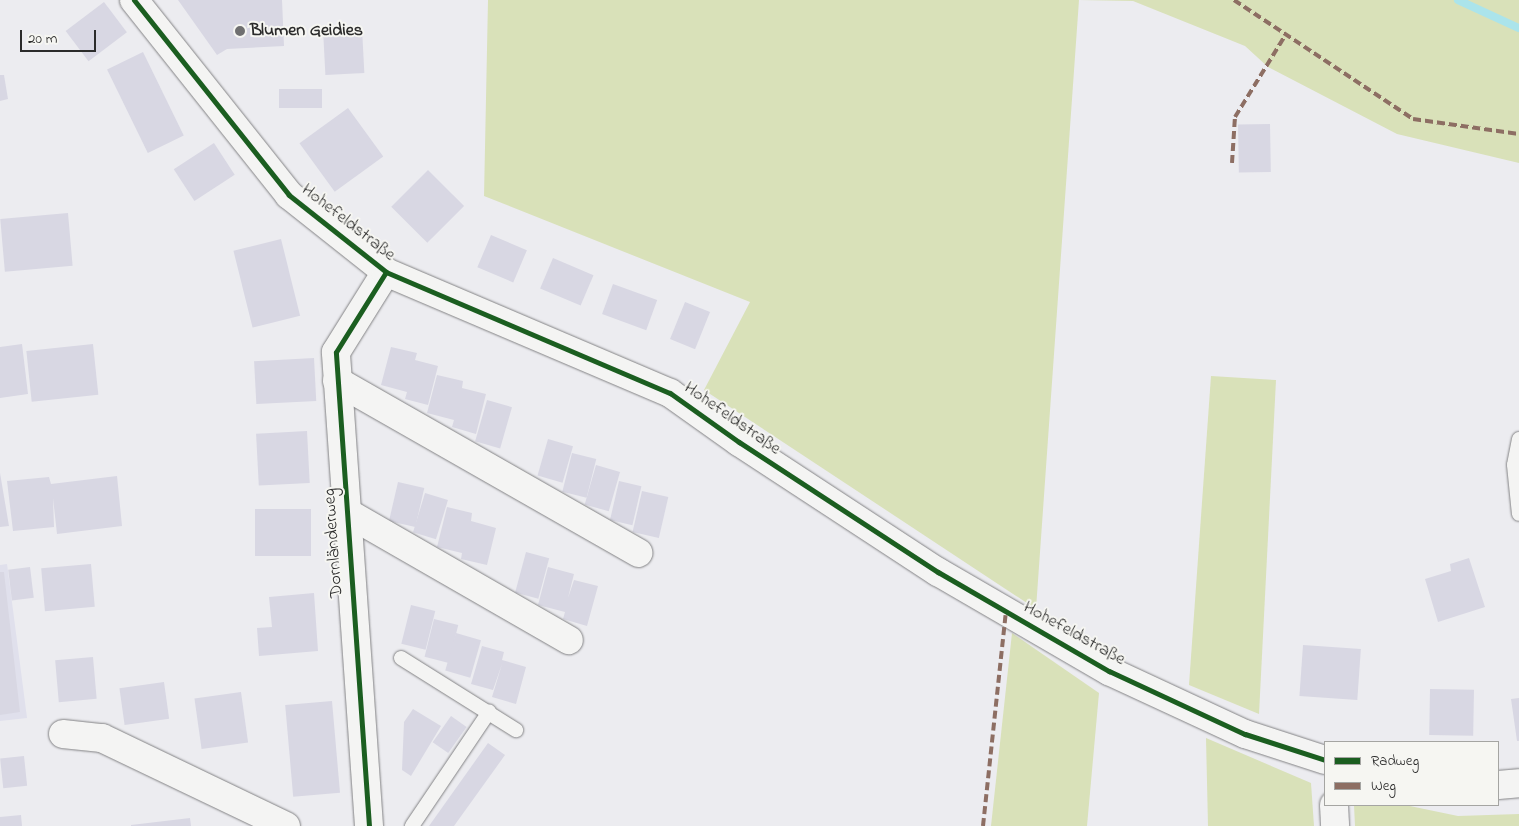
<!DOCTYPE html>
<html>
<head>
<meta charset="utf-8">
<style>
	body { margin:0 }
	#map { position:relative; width:1519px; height:826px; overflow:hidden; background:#ececf0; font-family:"Indie Flower",sans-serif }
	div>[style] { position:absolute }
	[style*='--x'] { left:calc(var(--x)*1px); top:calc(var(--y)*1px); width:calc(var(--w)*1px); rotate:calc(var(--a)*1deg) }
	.built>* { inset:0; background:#e0e0ec }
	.green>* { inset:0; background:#d9e1b9 }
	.stream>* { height:8px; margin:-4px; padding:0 4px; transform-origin:4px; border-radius:4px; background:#abe4eb }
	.building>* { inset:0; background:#d8d7e3; transform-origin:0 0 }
	.roads { filter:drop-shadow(0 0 1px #828284) drop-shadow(0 0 1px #828284) }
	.lane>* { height:14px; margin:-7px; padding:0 7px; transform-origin:7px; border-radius:7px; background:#f4f4f3 }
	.street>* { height:28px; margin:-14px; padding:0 14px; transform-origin:14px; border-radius:14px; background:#f4f4f3 }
	.secondary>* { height:28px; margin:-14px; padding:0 14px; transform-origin:14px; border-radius:14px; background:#f4f4f3 }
	.quiet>* { height:4px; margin-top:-2px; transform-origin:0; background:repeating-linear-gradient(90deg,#8d6e63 0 8px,transparent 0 12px) }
	.cycleway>* { height:5px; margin:-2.5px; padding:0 2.5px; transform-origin:2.5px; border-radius:2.5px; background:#1b5e20 }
	.dots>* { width:14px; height:14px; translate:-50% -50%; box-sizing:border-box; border:2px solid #f6f6f2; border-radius:50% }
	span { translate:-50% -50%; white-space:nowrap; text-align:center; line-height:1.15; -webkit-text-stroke:4px #f6f6f2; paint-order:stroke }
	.poi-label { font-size:18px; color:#2b2b2b; font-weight:700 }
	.left { translate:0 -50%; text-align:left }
	.street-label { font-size:18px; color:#2b2b2b }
	.legend { position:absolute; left:1324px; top:741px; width:175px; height:65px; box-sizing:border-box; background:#f6f6f2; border:1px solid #a5a5a2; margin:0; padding:6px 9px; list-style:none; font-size:15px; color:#2b2b2b }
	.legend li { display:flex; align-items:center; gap:10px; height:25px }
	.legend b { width:25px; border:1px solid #a5a5a2 }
	.scale { position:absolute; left:20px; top:30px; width:76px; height:22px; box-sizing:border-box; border:2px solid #2b2b2b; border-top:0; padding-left:6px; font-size:15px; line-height:18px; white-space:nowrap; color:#2b2b2b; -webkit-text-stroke:4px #f6f6f2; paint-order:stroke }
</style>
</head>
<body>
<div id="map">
	<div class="built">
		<i style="clip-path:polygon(7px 564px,27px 718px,0 721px,0 565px)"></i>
	</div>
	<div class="green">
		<i style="clip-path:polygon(488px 0,1519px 0,1519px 163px,1397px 134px,1268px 67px,1245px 46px,1133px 1px,1079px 0,1036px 609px,704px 390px,750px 302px,484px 196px)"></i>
		<i style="clip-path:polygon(1211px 376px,1276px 380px,1259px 714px,1189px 685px)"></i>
		<i style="clip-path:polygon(1012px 633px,1099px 693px,1087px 826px,991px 826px)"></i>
		<i style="clip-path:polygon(1206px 738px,1311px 783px,1314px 826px,1208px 826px)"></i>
		<i style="clip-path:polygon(1354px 805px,1405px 805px,1458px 816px,1519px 814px,1519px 826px,1355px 826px)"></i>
	</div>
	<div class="stream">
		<i style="--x:1458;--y:0;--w:67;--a:24.7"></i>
	</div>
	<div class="building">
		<i style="clip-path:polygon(178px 0,282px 0,284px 46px,227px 49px,217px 55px)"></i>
		<i style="left:104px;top:2px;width:38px;height:48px;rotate:53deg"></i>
		<i style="left:362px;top:28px;width:45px;height:39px;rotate:87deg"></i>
		<i style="left:143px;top:52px;width:93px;height:40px;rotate:64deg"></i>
		<i style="clip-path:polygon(0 75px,4px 75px,8px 99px,0 101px)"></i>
		<i style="left:322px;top:89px;width:19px;height:43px;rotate:90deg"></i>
		<i style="left:348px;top:108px;width:60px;height:60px;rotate:54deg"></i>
		<i style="left:1270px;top:124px;width:48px;height:32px;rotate:89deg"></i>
		<i style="left:214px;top:143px;width:38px;height:48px;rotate:57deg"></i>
		<i style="left:428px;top:170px;width:51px;height:52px;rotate:45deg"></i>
		<i style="left:68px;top:213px;width:53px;height:68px;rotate:85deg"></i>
		<i style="left:491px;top:235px;width:39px;height:35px;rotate:23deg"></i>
		<i style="left:281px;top:239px;width:79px;height:49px;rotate:76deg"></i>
		<i style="left:553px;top:258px;width:44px;height:33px;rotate:23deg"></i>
		<i style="left:613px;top:284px;width:47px;height:32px;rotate:20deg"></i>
		<i style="left:685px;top:302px;width:27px;height:40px;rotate:22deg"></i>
		<i style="clip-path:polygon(22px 344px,28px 394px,0 398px,0 347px)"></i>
		<i style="left:93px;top:344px;width:51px;height:67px;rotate:84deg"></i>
		<i style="clip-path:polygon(391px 347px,417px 353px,415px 360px,438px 366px,428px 405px,405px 399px,407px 392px,381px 385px)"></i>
		<i style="left:314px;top:358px;width:43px;height:60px;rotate:87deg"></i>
		<i style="clip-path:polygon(437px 375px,463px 381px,462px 388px,486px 394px,476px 434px,452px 427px,454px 420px,427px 413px)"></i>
		<i style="left:487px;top:400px;width:26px;height:43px;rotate:16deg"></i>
		<i style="left:307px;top:431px;width:52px;height:51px;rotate:87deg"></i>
		<i style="left:548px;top:439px;width:26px;height:38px;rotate:16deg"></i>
		<i style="left:572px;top:453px;width:25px;height:40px;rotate:14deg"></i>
		<i style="left:596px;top:465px;width:25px;height:41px;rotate:16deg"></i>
		<i style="clip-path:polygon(0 473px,9px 526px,0 527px)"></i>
		<i style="clip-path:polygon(117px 476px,122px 526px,57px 534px,53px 498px,54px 527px,13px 531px,7px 481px,49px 477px,51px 484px)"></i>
		<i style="left:619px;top:481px;width:23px;height:40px;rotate:13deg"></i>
		<i style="left:398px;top:482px;width:27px;height:40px;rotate:13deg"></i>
		<i style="left:642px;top:491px;width:27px;height:42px;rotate:13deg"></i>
		<i style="left:425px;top:493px;width:24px;height:41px;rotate:17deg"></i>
		<i style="clip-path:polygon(447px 507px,472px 513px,471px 521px,496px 528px,487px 565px,461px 559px,462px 553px,437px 547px)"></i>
		<i style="left:255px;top:509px;width:56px;height:47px"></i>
		<i style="left:526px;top:552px;width:24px;height:42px;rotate:15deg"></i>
		<i style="clip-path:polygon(1469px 558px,1485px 607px,1438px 622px,1425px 579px,1451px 571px,1450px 564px)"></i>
		<i style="left:91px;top:564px;width:43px;height:50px;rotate:85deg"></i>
		<i style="left:30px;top:567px;width:31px;height:22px;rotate:83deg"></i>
		<i style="clip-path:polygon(548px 567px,574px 574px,568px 598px,574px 580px,598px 586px,587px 626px,563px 619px,565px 612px,538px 605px)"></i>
		<i style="clip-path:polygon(0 572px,4px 572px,20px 712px,0 715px)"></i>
		<i style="clip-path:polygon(314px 593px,318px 651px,259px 656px,257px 628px,272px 627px,269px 597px)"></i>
		<i style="left:411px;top:605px;width:25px;height:40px;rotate:14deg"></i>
		<i style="left:434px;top:619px;width:25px;height:39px;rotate:14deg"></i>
		<i style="left:456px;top:633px;width:26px;height:39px;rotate:16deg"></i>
		<i style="left:1303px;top:645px;width:58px;height:51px;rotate:4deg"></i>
		<i style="clip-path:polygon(482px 646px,504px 652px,502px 660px,526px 667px,516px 704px,492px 697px,502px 664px,493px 690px,471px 684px)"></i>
		<i style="left:93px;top:657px;width:42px;height:38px;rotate:85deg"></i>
		<i style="left:164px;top:682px;width:37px;height:45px;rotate:82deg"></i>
		<i style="left:1430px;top:689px;width:44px;height:46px;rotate:1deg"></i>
		<i style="left:241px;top:692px;width:51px;height:47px;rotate:82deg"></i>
		<i style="clip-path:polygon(1519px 698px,1519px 741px,1517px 741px,1511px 699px)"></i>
		<i style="left:332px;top:701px;width:92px;height:47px;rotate:85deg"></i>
		<i style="clip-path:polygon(413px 709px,441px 726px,411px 776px,402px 770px,404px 722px)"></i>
		<i style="left:451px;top:716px;width:19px;height:32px;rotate:35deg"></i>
		<i style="clip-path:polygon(488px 743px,505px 755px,454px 826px,429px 826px)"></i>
		<i style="left:24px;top:756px;width:30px;height:24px;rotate:84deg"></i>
		<i style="clip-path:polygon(21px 815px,22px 826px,0 826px,0 817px)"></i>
		<i style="clip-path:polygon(190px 818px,191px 826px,131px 826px,131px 825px)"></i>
	</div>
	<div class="roads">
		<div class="lane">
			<i style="--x:1519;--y:439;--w:26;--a:101"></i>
			<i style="--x:1514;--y:465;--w:49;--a:84.2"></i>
			<i style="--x:401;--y:658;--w:136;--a:32.1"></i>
			<i style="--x:412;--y:826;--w:138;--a:-56"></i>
		</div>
		<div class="street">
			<i style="--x:337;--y:381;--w:347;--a:29.7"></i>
			<i style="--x:346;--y:512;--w:257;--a:29.9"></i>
			<i style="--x:63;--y:734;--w:39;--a:6"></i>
			<i style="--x:102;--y:738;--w:204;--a:25.6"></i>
			<i style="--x:1334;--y:805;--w:21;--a:87"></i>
			<i style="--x:369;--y:826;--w:475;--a:-94"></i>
			<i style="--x:336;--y:352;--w:94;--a:-58"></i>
		</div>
		<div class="secondary">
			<i style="--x:134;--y:0;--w:249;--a:51.5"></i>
			<i style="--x:289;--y:195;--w:124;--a:38.4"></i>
			<i style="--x:386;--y:272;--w:309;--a:23.1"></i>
			<i style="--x:670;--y:393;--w:85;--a:35.4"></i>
			<i style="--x:739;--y:442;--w:238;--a:33.2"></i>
			<i style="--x:938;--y:572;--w:198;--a:30.1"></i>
			<i style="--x:1109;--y:671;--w:150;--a:24.9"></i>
			<i style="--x:1245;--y:734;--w:84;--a:18"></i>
			<i style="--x:1498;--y:785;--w:21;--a:-5"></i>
		</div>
	</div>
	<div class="quiet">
		<i style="--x:1234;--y:0;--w:215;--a:33.6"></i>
		<i style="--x:1413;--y:119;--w:107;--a:8.1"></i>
		<i style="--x:1232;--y:163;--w:46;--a:-86.3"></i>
		<i style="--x:1235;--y:117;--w:97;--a:-58.4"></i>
		<i style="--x:983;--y:826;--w:215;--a:-83.9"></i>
	</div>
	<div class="cycleway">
		<i style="--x:134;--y:0;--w:249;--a:51.5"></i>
		<i style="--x:289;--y:195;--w:124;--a:38.4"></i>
		<i style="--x:386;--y:272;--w:309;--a:23.1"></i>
		<i style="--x:670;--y:393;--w:85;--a:35.4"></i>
		<i style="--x:739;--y:442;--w:238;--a:33.2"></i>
		<i style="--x:938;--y:572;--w:198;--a:30.1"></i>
		<i style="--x:1109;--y:671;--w:150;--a:24.9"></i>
		<i style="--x:1245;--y:734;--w:84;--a:18"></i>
		<i style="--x:369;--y:826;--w:475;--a:-94"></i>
		<i style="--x:336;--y:352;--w:94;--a:-58"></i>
	</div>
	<div class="dots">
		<i style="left:240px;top:31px;background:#6f6f70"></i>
	</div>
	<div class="poi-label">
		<span class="left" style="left:250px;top:31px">Blumen Geidies</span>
	</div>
	<div class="street-label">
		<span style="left:348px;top:223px;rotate:38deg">Hohefeldstraße</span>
		<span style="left:732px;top:419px;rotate:35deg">Hohefeldstraße</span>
		<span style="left:334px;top:543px;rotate:-94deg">Dornländerweg</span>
		<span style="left:1074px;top:634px;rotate:29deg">Hohefeldstraße</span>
	</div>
	<ul class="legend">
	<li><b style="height:6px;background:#1b5e20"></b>Radweg</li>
	<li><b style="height:6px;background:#8d6e63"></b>Weg</li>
	</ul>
	<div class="scale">20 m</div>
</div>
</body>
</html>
